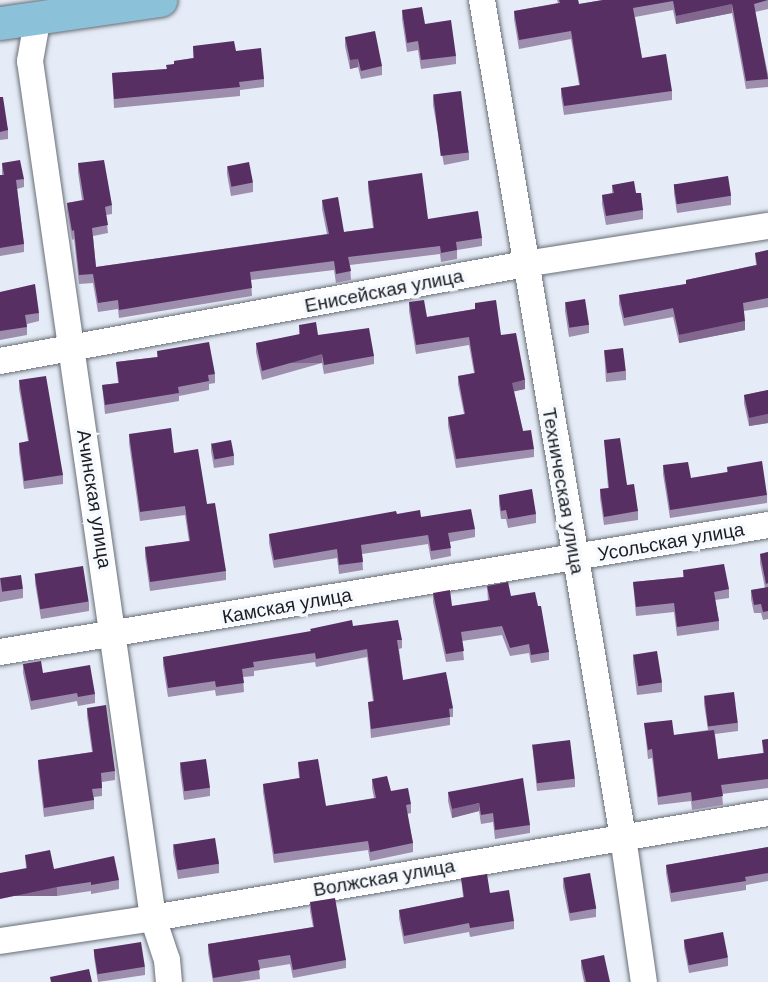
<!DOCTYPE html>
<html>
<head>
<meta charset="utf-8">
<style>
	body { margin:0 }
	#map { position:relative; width:768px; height:982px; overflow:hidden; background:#e5ecf7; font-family:Helvetica,sans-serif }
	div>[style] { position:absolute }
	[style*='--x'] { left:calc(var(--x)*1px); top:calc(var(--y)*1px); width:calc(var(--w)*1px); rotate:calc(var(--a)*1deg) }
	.roads { filter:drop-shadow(0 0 2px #686e77) drop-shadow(0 0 2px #686e77) }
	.minor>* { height:26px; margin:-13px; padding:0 13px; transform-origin:13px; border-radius:13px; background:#fff }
	.major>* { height:33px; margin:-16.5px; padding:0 16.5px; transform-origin:16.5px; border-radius:16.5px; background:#8bc2d9 }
	.wall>* { inset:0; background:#9e8ead }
	.shaded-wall>* { inset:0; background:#82688f; transform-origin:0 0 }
	.building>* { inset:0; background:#572f63; transform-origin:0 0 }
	span { translate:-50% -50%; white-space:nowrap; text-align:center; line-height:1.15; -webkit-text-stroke:7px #f6f9fd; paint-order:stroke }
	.street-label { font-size:19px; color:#1a1d21 }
</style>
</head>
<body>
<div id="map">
	<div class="roads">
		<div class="minor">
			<i style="--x:482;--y:0;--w:849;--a:80.44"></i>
			<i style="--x:623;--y:837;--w:147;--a:81.8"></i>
			<i style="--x:38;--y:16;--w:46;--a:100.1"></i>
			<i style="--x:30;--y:61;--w:866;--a:81.83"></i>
			<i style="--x:153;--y:918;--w:44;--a:71.6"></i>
			<i style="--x:167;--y:960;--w:22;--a:85"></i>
			<i style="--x:0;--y:361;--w:534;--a:-10.47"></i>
			<i style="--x:525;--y:264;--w:246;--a:-8.9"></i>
			<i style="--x:0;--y:652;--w:778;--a:-9.39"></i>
			<i style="--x:0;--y:941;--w:155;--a:-8.5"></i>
			<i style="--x:153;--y:918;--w:624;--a:-9.69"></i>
		</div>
		<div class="major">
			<i style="--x:0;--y:23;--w:162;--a:-8.2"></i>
		</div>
	</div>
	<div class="wall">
		<i style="clip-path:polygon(557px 0,578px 0,579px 4px,603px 0,768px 0,768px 9px,755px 12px,768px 74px,768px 87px,746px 89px,732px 13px,676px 24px,673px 10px,635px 17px,642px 58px,672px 91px,672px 100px,564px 115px,561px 96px,561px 88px,579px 85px,571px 39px,519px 49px,514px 19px,514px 11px,558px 3px)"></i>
		<i style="clip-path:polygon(402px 10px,456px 56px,456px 64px,421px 69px,418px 50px,407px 52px,402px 19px)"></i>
		<i style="clip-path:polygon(345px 37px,382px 66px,382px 75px,361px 79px,358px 67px,350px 69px,345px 46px)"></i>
		<i style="clip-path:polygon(193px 46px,236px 51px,264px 79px,264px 87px,240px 90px,240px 96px,114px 108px,112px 73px,166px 69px,174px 64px,174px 61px,193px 58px)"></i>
		<i style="clip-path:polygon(433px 96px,469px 152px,469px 160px,444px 165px,433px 105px)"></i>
		<i style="clip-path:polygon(0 97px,8px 130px,8px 139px,0 140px)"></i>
		<i style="clip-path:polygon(2px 163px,24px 179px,24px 187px,17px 189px,24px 244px,24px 252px,0 256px,0 175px,2px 175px)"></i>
		<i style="clip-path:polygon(78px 163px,112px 205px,112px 214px,106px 215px,108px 233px,93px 236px,96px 267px,327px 234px,322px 209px,322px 200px,344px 232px,373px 228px,368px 189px,368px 181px,428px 219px,482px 238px,482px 246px,457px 250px,457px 259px,441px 262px,440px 254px,350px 265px,351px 280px,336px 283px,334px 270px,251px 280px,252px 296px,119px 318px,118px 309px,98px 312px,93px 283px,79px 284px,74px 239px,72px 240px,67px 211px,67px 203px,82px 200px,78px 172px)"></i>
		<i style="clip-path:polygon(227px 166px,253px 183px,253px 192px,231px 196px,227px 174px)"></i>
		<i style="clip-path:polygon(674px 184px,731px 196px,731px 205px,677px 213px,674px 193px)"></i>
		<i style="clip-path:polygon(612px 185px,636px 193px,643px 210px,643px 219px,606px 225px,602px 204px,602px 195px,612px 193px)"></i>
		<i style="clip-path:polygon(768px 250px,768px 307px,744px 311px,745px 330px,679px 343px,673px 317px,624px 326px,619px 304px,619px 295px,686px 284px,686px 280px,756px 265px,755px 253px)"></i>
		<i style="clip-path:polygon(0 292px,39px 313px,39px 321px,27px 324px,27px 335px,0 340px)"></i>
		<i style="clip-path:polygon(409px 302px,427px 317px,475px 309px,475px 303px,501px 335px,525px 389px,514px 391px,523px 431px,534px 449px,534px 457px,456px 468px,448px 426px,448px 417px,464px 414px,458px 384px,458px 376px,474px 373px,469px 345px,416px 354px,409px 311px)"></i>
		<i style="clip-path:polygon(565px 302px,589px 325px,589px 333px,569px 337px,565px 311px)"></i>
		<i style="clip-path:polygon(299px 325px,318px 335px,374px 356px,374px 364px,324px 374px,322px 363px,262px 380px,256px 352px,256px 343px,299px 335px)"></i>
		<i style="clip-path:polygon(604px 350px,626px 371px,626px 380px,606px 382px)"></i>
		<i style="clip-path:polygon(157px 351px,215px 374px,215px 383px,209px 384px,209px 390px,179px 396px,179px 401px,105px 414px,102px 385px,118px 383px,116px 362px,157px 357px)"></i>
		<i style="clip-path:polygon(19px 380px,63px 475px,63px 484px,24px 489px,19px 452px,19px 443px,28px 441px,19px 389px)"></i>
		<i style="clip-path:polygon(768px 390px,768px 423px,749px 426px,744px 403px,744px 395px)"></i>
		<i style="clip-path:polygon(129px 434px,174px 453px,207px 504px,226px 571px,226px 580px,150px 591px,145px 556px,145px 547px,189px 541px,185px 515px,140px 521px,129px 443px)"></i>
		<i style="clip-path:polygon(604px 440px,627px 485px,638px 511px,638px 520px,604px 525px,600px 498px,600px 489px,608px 488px)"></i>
		<i style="clip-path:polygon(211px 443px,234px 456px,234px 465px,214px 468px,211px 451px)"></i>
		<i style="clip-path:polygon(663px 465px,691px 478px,727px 472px,727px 467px,767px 495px,767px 503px,670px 518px,663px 474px)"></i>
		<i style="clip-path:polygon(499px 495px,536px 514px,536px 523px,508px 528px,506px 519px,501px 519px,499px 504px)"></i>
		<i style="clip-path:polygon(397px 514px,421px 517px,475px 529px,475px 537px,450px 542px,451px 556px,431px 560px,428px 544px,362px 554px,363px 570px,339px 574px,337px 558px,274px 568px,269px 543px,269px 534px)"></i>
		<i style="clip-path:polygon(768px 552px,768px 619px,763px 620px,761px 613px,754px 613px,751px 599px,751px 590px,765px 588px,760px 563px,760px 554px)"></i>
		<i style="clip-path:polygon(683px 570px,729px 589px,729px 598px,715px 600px,719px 621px,719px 630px,677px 636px,674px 612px,636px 616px,633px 582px,683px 577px)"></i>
		<i style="clip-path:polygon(35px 574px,89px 602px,89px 611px,41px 619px,35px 583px)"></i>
		<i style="clip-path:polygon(0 578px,23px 589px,23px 598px,0 602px)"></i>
		<i style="clip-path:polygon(487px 586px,511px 596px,538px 606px,549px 652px,549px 660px,531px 663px,529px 653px,510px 656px,502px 635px,462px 641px,464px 660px,446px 662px,433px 602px,433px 593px,452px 606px,488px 601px)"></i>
		<i style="clip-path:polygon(353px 626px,402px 640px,402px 648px,399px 649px,403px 680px,453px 708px,453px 717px,450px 717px,450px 725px,371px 738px,368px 702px,373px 702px,367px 657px,316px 667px,315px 662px,254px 671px,254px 676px,243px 677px,244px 692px,216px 696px,215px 690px,168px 697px,163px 665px,163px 657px)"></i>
		<i style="clip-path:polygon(633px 654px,662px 683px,662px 692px,637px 695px,633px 663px)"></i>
		<i style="clip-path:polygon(23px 664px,43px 673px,95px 694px,95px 703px,78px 706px,77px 701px,31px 710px,23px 673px)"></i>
		<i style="clip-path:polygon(704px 696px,738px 723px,738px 731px,715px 734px,718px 759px,763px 753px,762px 740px,768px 739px,768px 788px,722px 794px,723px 805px,692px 810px,691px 801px,658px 805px,652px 758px,648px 759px,644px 723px,674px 735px,708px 730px,704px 704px)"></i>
		<i style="clip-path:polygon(87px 708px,115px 771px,115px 780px,102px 782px,102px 796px,94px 797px,94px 809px,44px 817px,38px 768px,38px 760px,92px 752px,87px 716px)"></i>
		<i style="clip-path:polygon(532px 744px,575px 779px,575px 787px,537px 791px)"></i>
		<i style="clip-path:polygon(180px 762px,210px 788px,210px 796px,184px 800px,180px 771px)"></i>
		<i style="clip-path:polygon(298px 762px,326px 806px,374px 798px,372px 788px,372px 779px,411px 804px,411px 813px,407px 814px,413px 843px,413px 852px,370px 861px,368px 850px,274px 863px,263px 792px,263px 784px,299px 778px)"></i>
		<i style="clip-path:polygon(448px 792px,530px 825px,530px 833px,495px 839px,493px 822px,481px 824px,479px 811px,452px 818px,448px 801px)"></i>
		<i style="clip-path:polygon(173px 844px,219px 864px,219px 873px,178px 879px,173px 853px)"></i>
		<i style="clip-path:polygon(768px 847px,768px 881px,746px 885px,746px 890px,671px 902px,666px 873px,666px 865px)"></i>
		<i style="clip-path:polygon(25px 855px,54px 869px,119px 880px,119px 889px,91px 894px,91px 891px,57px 896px,26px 868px)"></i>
		<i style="clip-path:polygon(461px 878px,490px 893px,514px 921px,514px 929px,470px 937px,469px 932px,404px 944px,399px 918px,399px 910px,463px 897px)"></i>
		<i style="clip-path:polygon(563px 878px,596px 908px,596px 917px,570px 921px,563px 887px)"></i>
		<i style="clip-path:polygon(310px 902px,346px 960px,346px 968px,293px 978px,290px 964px,259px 969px,260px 979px,239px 982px,213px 982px,208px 953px,208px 944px,313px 927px,310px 911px)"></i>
		<i style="clip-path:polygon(684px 940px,728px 958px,728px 966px,689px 973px,684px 948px)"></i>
		<i style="clip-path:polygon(94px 949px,145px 967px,145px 975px,98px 982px,94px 957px)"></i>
		<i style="clip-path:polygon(581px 960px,610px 982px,584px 982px,581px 968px)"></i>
	</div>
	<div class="shaded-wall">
		<i style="clip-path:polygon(732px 4px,732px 13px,676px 24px,676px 16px)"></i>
		<i style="clip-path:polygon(358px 59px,358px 67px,350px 69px,350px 60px)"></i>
		<i style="clip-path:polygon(745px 321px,745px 330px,679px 343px,679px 335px)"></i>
		<i style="left:322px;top:354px;width:9px;height:62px;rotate:90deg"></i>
		<i style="clip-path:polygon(525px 380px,525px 389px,512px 392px,512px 383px)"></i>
		<i style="clip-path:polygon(768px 414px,768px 423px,749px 426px,749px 418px)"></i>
		<i style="clip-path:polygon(479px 803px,479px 811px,452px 818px,452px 809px)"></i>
		<i style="left:57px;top:887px;width:9px;height:58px;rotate:90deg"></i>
	</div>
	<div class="building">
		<i style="clip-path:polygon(559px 0,578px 0,579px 4px,603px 0,768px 0,754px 4px,768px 79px,746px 81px,732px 4px,676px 16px,673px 1px,633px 8px,642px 58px,666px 54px,672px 91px,564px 106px,561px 88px,580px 85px,571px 31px,519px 40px,514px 11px,560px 3px)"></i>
		<i style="clip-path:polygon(422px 7px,425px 24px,451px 20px,456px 56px,421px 60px,418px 41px,407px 43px,402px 10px)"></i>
		<i style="clip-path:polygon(375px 31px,382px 66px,361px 71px,358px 59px,350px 60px,345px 37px)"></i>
		<i style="clip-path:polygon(234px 41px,236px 51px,261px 48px,264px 79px,239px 82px,240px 87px,114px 99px,112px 73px,167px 69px,166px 65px,174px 64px,174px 61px,194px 58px,193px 46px)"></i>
		<i style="left:461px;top:91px;width:62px;height:28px;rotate:83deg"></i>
		<i style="clip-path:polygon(0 97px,3px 97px,8px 130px,0 132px)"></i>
		<i style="clip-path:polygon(20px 160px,24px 179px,16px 180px,24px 244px,0 248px,0 175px,4px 175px,2px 163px)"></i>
		<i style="clip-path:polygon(104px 160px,112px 205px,105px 207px,108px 225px,92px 228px,96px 267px,329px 234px,322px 200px,338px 197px,344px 232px,374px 228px,368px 181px,422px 173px,428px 219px,478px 211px,482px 238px,456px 242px,457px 250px,441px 253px,440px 246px,348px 257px,351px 271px,336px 274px,334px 261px,250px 272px,252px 288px,119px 310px,118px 300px,98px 303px,93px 274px,79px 275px,74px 230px,72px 231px,67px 203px,84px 200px,78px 163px)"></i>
		<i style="left:249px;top:162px;width:21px;height:22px;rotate:79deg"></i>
		<i style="left:728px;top:176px;width:20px;height:55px;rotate:81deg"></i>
		<i style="clip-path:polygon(634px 181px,636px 193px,641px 193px,643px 210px,606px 216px,602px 195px,614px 193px,612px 185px)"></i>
		<i style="clip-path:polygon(768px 250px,768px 298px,743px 303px,745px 321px,679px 335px,673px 308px,624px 318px,619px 295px,686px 284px,686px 280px,757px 265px,755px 253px)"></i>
		<i style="clip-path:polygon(35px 284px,39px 313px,25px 315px,27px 327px,0 331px,0 292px)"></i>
		<i style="left:585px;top:299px;width:26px;height:20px;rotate:81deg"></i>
		<i style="clip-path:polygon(424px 300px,427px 317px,475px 309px,475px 303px,496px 300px,501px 335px,516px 333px,525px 380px,512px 383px,523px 431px,531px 430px,534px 449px,456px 459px,448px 417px,465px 414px,458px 376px,475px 373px,469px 337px,416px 345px,409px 302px)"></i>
		<i style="clip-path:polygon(316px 322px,318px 335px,369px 328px,374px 356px,324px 365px,322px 354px,262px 371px,256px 343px,300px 334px,299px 325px)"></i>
		<i style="clip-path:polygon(209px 342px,215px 374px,208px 375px,209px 381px,178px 387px,179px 393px,105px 405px,102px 385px,119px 383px,116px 362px,158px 357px,157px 351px)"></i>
		<i style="left:623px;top:348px;width:23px;height:19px;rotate:83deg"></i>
		<i style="clip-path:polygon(46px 376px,63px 475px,24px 481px,19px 443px,29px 441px,19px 380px)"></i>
		<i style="clip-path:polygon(768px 390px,768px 414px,749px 418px,744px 395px)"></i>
		<i style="clip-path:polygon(171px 428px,174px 453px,198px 449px,207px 504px,215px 503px,226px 571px,150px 582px,145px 547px,190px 541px,185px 506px,140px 512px,129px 434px)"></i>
		<i style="clip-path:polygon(620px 438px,627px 485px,634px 484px,638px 511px,604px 517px,600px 489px,609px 488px,604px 440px)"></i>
		<i style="left:231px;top:440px;width:16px;height:20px;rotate:79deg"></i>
		<i style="clip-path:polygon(762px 461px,767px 495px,670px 510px,663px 465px,688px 462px,691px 478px,728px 472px,727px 467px)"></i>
		<i style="clip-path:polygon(532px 489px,536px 514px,508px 519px,506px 510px,501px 511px,499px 495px)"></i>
		<i style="clip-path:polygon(471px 509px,475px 529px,448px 533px,451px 548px,431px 551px,428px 535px,361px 545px,363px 562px,339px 565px,337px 549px,274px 560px,269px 534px,396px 511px,397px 514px,420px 510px,421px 517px)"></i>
		<i style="clip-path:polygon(768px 552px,768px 583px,766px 584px,760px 554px)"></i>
		<i style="clip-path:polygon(724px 564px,729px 589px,714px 592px,719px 621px,677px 627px,674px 603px,636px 607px,633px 582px,684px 577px,683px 570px)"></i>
		<i style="left:83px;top:566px;width:36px;height:49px;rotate:81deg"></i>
		<i style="left:21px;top:575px;width:14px;height:21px;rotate:82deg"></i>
		<i style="clip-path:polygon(508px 582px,511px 596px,535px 592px,538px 606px,541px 606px,549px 652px,531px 655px,529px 644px,510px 648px,502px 626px,461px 632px,464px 651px,446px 654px,433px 593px,450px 590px,452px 606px,490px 600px,487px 586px)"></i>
		<i style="clip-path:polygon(768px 587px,768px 611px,763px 612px,761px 604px,754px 605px,751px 590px)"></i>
		<i style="clip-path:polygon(352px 620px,353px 626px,398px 620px,402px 640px,397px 640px,403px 680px,446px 672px,453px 708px,449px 709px,450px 717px,371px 729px,368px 702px,374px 701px,367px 649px,316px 659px,315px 653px,253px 662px,254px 667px,242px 669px,244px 683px,216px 687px,215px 681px,168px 688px,163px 657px,311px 631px,310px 629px)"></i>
		<i style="left:657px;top:651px;width:32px;height:24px;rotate:81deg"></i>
		<i style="clip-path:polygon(41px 661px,43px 673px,90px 665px,95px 694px,78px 697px,77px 693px,31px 701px,23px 664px)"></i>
		<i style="left:734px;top:692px;width:31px;height:30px;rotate:83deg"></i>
		<i style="clip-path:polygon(106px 705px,115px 771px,101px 773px,102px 788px,92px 789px,94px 800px,44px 808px,38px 760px,93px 752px,87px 708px)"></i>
		<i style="clip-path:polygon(672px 720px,674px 735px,714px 730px,718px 759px,764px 753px,762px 740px,768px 739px,768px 779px,721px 785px,723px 796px,692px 801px,691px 792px,658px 797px,652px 749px,648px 750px,644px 723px)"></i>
		<i style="left:570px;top:740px;width:39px;height:38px;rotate:83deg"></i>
		<i style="left:206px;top:759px;width:29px;height:26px;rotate:82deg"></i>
		<i style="clip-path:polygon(318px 759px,326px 806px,376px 798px,372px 779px,387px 776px,391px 791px,408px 788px,411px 804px,406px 805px,413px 843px,370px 852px,368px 841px,274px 854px,263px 784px,300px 778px,298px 762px)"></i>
		<i style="clip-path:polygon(523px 778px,530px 825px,495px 830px,493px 813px,481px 815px,479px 803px,452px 809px,448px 792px)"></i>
		<i style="left:215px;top:838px;width:26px;height:42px;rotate:81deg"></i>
		<i style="clip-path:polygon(768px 847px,768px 873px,745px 877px,746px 881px,671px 893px,666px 865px)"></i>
		<i style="clip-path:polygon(50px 850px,54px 869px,114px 856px,119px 880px,91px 885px,91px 882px,57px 887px,0 899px,0 873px,27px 868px,25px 855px)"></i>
		<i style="left:590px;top:873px;width:36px;height:27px;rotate:80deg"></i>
		<i style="clip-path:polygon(487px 874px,490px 893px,509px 890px,514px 921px,470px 928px,469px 923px,404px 936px,399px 910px,464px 897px,461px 878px)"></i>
		<i style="clip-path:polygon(335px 898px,346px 960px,293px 970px,290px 955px,258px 960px,260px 970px,213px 978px,208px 944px,314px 927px,310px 902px)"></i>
		<i style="left:723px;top:932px;width:26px;height:40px;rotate:79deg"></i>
		<i style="left:141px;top:942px;width:25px;height:48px;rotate:81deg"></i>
		<i style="clip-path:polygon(604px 955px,610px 982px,586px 982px,581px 960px)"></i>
		<i style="clip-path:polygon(89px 969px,92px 982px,51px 982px,50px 977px)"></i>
	</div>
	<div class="street-label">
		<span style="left:384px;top:291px;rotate:-11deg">Енисейская улица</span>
		<span style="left:563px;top:491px;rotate:80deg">Техническая улица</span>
		<span style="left:94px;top:499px;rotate:81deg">Ачинская улица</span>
		<span style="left:671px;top:542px;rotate:-10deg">Усольская улица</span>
		<span style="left:287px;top:606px;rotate:-10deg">Камская улица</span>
		<span style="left:384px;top:878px;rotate:-10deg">Волжская улица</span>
	</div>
</div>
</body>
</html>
